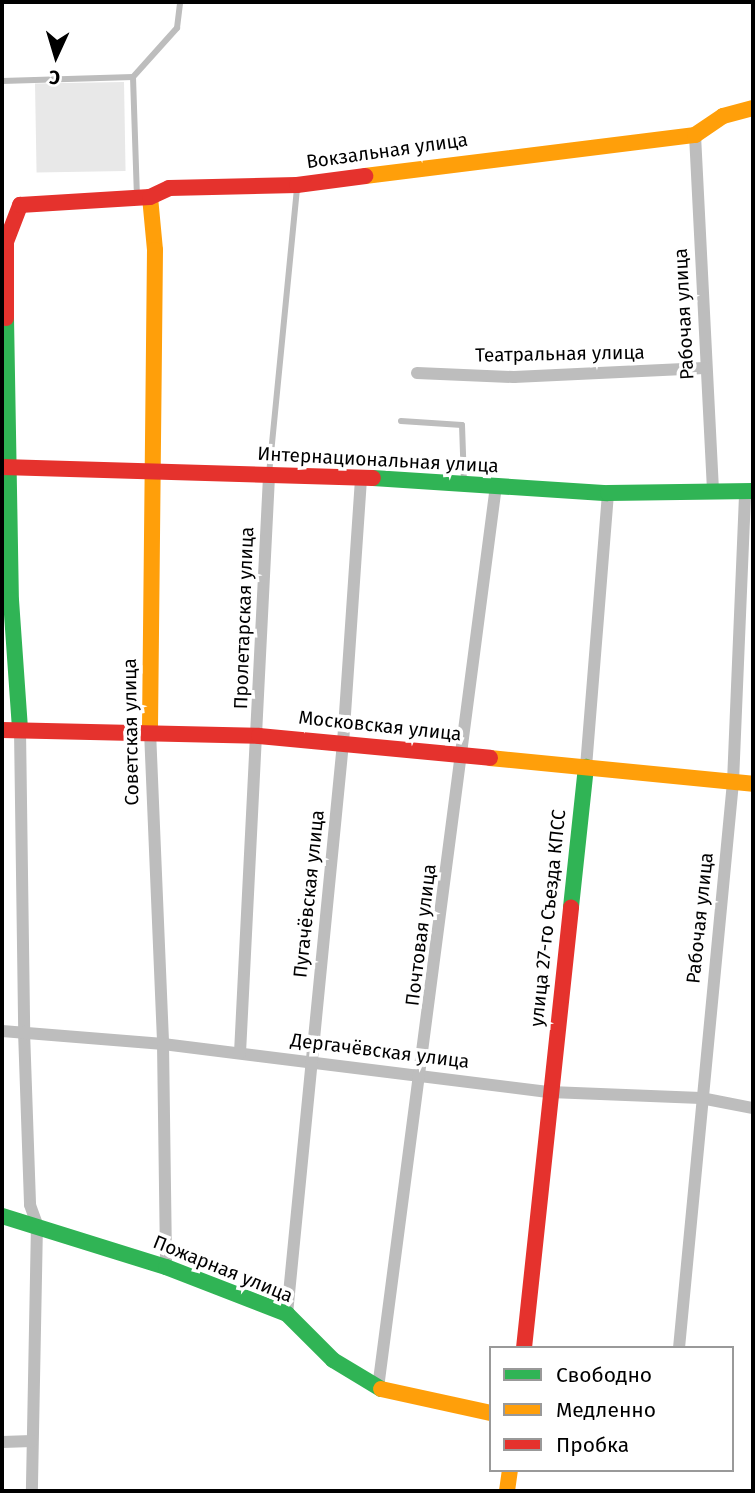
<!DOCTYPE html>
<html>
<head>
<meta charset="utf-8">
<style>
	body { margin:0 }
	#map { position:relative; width:755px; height:1493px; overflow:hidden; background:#fff; font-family:"Fira Sans",sans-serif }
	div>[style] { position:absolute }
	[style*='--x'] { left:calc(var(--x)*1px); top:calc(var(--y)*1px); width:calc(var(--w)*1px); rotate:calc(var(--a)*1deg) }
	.green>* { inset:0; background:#e8e8e8; transform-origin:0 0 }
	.lane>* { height:6px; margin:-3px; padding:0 3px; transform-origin:3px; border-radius:3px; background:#bdbdbd }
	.street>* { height:12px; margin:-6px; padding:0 6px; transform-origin:6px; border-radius:6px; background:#bdbdbd }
	.fast>* { height:16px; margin:-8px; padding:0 8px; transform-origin:8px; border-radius:8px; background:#30b455 }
	.slow>* { height:16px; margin:-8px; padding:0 8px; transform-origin:8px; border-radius:8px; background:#ff9f0a }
	.jam>* { height:16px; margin:-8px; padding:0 8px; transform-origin:8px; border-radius:8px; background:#e5322d }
	span { translate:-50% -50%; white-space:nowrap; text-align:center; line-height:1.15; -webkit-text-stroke:7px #fff; paint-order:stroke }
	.street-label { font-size:19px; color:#000 }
	.frame { position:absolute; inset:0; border:4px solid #000; pointer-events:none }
	.legend { position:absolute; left:489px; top:1346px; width:245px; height:126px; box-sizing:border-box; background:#fff; border:2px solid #999; margin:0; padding:9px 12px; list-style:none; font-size:21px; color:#000 }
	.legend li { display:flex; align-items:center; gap:14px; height:35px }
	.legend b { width:35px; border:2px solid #999 }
	.north { position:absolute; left:21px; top:21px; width:70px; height:70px; -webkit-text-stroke:5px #fff; paint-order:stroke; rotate:184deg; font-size:19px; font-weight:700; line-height:28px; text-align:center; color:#000 }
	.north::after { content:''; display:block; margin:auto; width:24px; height:32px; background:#000; clip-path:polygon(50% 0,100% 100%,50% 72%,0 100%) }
</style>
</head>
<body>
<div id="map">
	<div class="green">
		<i style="left:124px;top:82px;width:89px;height:89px;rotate:89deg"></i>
	</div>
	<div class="lane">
		<i style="--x:133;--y:77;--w:66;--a:-48.1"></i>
		<i style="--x:177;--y:28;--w:26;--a:-83"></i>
		<i style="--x:2;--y:81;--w:131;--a:-1.7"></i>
		<i style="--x:133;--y:77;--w:119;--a:88.1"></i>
		<i style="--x:401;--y:421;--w:61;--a:3.8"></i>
		<i style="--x:462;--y:425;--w:57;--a:88"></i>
		<i style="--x:269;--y:474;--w:287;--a:-84.4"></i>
	</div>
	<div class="street">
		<i style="--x:695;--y:135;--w:357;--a:87.1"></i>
		<i style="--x:417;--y:373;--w:97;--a:2.4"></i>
		<i style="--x:514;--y:377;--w:191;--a:-2.7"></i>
		<i style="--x:20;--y:730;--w:301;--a:89.2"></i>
		<i style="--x:24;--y:1031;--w:174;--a:88"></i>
		<i style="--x:30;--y:1205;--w:20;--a:70"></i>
		<i style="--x:37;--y:1224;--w:267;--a:91.1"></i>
		<i style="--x:150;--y:731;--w:313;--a:87.6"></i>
		<i style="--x:163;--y:1044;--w:223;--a:89.2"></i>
		<i style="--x:586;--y:767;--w:275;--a:-85.4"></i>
		<i style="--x:2;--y:1031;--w:162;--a:4.6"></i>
		<i style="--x:163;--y:1044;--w:390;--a:7.1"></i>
		<i style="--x:550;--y:1092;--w:151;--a:2.3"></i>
		<i style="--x:701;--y:1098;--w:53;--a:10.9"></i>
		<i style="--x:240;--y:1053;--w:578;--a:-87.12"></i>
		<i style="--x:287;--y:1314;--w:574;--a:-84.4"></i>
		<i style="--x:343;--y:743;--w:267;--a:-86.1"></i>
		<i style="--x:679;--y:1348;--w:569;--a:-84.55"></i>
		<i style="--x:733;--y:782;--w:290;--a:-87.6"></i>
		<i style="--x:378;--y:1388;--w:910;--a:-82.55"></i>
		<i style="--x:2;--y:1442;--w:30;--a:-2"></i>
	</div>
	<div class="fast">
		<i style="--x:6;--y:318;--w:282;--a:89"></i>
		<i style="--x:11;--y:600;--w:130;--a:86"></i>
		<i style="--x:373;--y:478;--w:235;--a:3.7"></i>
		<i style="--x:608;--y:493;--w:145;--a:-0.8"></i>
		<i style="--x:571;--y:907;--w:141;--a:-83.9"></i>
		<i style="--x:2;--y:1216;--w:172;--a:17.3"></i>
		<i style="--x:166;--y:1267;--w:130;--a:21.2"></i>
		<i style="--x:287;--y:1314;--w:65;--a:45"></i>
		<i style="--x:333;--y:1360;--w:56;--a:31.1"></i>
	</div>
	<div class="slow">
		<i style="--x:365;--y:176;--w:333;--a:-7.1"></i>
		<i style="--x:695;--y:135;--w:34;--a:-34"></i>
		<i style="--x:723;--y:116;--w:31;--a:-15"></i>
		<i style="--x:150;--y:197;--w:53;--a:84.6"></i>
		<i style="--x:155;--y:250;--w:481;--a:90.6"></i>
		<i style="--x:490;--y:758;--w:264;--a:5.6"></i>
		<i style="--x:381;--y:1389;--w:113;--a:12.3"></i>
		<i style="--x:507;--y:1491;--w:21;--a:-82"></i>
	</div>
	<div class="jam">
		<i style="--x:6;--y:318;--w:76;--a:-90"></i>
		<i style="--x:6;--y:242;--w:40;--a:-69"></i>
		<i style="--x:20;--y:205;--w:130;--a:-3.5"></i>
		<i style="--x:150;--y:197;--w:21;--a:-25"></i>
		<i style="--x:169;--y:188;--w:128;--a:-1.3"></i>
		<i style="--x:297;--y:185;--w:69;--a:-7.5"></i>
		<i style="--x:2;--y:467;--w:371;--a:1.7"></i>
		<i style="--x:2;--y:730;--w:257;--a:1.3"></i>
		<i style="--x:259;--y:736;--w:232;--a:5.4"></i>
		<i style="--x:524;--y:1348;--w:443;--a:-83.9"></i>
	</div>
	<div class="street-label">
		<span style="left:387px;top:151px;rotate:-8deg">Вокзальная улица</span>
		<span style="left:684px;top:314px;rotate:-93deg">Рабочая улица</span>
		<span style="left:560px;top:354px;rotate:-1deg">Театральная улица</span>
		<span style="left:378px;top:460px;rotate:3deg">Интернациональная улица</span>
		<span style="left:244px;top:618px;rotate:-88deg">Пролетарская улица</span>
		<span style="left:380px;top:726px;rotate:6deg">Московская улица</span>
		<span style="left:131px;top:732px;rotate:-91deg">Советская улица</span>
		<span style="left:309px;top:894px;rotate:-84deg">Пугачёвская улица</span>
		<span style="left:548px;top:918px;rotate:-84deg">улица 27-го Съезда КПСС</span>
		<span style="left:700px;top:918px;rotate:-84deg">Рабочая улица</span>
		<span style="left:421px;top:935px;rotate:-83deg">Почтовая улица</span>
		<span style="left:380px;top:1051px;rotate:7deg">Дергачёвская улица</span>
		<span style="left:223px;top:1269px;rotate:22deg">Пожарная улица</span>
	</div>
	<div class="frame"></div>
	<ul class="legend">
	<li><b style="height:9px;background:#30b455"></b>Свободно</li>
	<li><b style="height:9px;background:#ff9f0a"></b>Медленно</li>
	<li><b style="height:9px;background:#e5322d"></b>Пробка</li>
	</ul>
	<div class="north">С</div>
</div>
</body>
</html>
